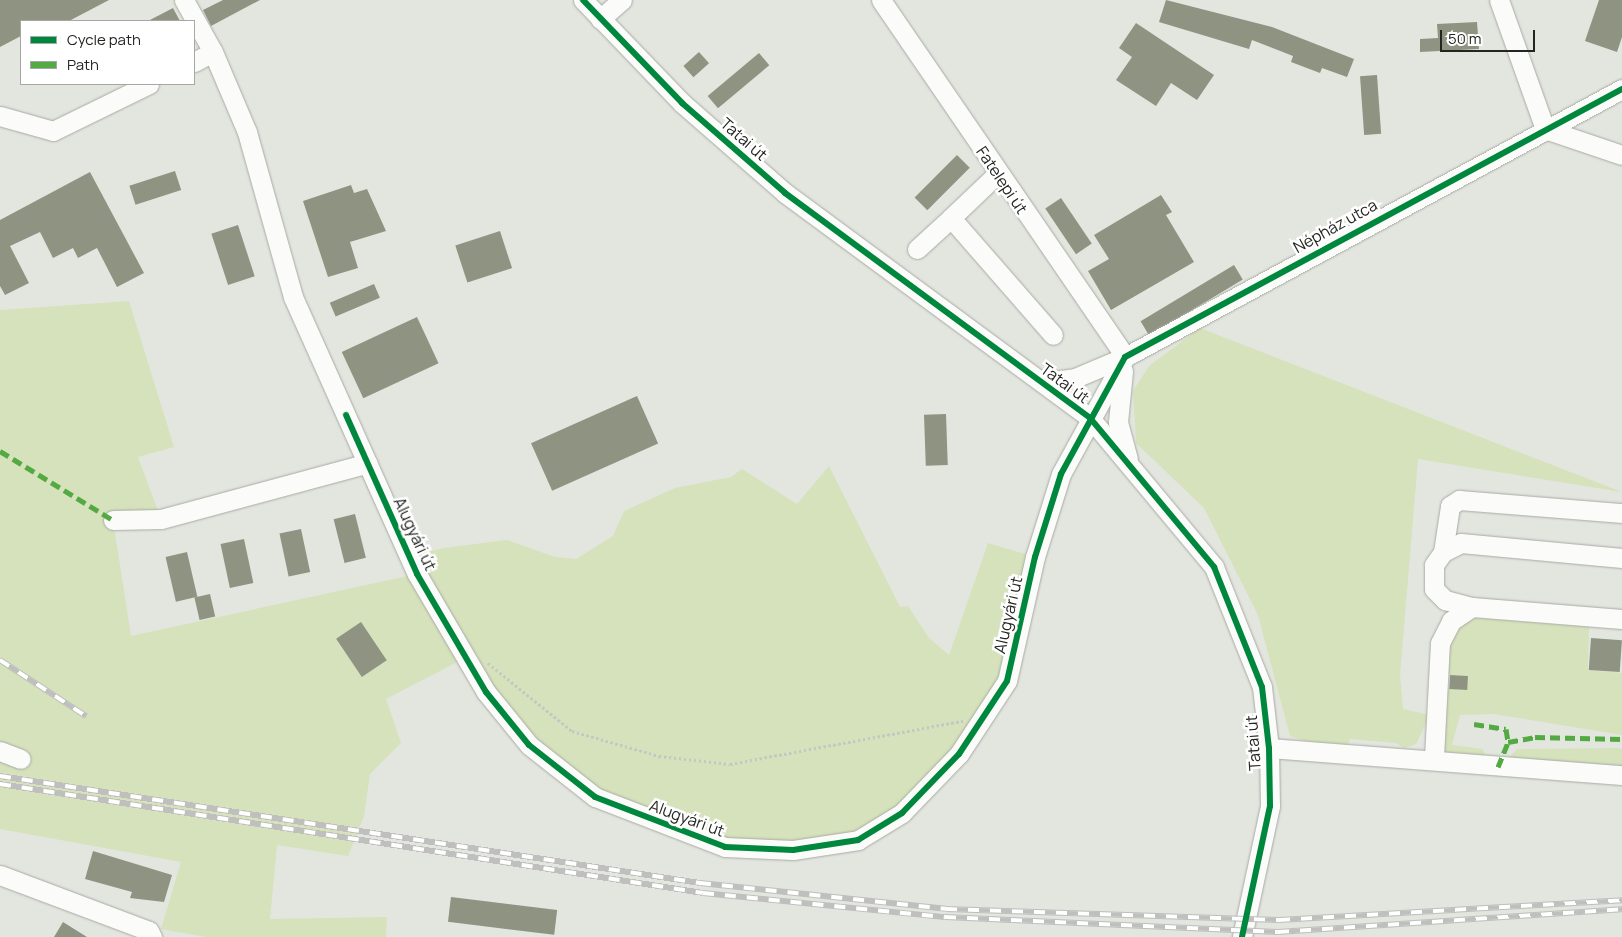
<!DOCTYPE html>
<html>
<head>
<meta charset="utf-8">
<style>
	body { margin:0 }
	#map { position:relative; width:1622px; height:937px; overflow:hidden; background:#e3e6de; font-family:Manrope,sans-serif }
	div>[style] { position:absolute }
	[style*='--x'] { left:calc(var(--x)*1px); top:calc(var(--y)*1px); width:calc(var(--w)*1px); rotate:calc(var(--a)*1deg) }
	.green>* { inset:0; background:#d5e2bc }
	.building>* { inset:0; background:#8e9382; transform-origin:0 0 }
	.path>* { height:2.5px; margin-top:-1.25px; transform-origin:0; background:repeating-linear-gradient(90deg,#c5c7c4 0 2.5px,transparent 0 5px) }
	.roads { filter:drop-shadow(0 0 1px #a8aaa4) drop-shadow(0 0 1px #a8aaa4) }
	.minor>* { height:19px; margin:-9.5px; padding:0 9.5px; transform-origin:9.5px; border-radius:9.5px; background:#fbfbfa }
	.rail>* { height:5.5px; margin-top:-2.75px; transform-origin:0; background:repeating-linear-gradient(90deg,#fff 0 11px,#bfc0be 0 22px); box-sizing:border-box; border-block:1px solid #bfc0be }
	.quiet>* { height:5px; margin-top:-2.5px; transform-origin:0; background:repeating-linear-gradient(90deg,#53aa43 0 10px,transparent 0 15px) }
	.cycleway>* { height:6px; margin:-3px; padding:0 3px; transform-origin:3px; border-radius:3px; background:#00873e }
	span { translate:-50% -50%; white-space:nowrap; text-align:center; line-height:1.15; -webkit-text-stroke:5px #fff; paint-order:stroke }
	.street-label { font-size:16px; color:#232520 }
	.legend { position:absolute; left:20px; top:20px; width:175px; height:65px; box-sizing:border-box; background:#fff; border:1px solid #a7a8a6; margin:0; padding:6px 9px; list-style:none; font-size:15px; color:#232520 }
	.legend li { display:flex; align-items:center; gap:10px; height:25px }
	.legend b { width:25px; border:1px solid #a7a8a6 }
	.scale { position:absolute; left:1440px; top:30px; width:95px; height:22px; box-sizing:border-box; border:2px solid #232520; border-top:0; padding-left:6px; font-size:15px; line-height:18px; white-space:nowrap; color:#232520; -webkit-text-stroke:4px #fff; paint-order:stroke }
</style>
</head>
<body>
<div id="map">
	<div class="green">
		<i style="clip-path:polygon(129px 301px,174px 447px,138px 457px,161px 519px,113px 520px,131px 636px,417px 574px,410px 556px,444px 548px,507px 540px,555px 557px,576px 559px,613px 536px,624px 511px,675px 488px,731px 477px,742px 469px,797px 504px,829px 466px,900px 607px,908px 606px,929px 638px,949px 655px,988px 543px,1035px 557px,1007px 681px,959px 754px,858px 840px,725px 847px,595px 797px,529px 745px,465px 658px,386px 699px,401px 743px,370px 774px,364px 816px,348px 856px,277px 845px,270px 919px,387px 917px,386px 937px,206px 937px,161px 929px,181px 862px,0 829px,0 310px)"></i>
		<i style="clip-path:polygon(1200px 328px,1622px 492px,1418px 459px,1400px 675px,1403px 709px,1430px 715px,1416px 744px,1404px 748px,1396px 743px,1350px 739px,1348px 745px,1311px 743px,1290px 736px,1258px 615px,1204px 508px,1136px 443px,1133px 391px,1149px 366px)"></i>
		<i style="clip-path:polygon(1469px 617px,1589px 627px,1588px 670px,1622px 673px,1622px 735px,1494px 714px,1460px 715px,1452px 745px,1483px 749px,1485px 755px,1480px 761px,1442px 755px,1441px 688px,1466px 690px,1468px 676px,1442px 674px,1451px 629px)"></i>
		<i style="clip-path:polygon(1618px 748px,1622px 749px,1622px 774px,1507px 760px,1517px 749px)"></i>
	</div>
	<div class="building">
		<i style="clip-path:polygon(0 0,109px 0,69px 21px,21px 21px,21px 36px,0 47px)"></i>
		<i style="clip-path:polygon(223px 0,260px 0,211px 26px,203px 10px)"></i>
		<i style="clip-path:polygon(1166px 0,1272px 27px,1354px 59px,1347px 77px,1322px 68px,1320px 73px,1291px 62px,1293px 56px,1252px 40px,1249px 49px,1159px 22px)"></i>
		<i style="clip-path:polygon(1599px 0,1622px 0,1622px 37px,1617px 52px,1585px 41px)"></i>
		<i style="clip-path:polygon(173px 8px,180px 21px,148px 21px)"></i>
		<i style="clip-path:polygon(1477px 22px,1479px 49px,1420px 52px,1420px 39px,1438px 38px,1437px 24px)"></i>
		<i style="clip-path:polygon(1136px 23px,1214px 75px,1197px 100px,1171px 83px,1156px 106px,1116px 80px,1132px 57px,1119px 48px)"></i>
		<i style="left:699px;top:52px;width:15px;height:21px;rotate:48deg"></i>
		<i style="left:759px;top:53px;width:16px;height:67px;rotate:50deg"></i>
		<i style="left:1377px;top:75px;width:59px;height:17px;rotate:86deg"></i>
		<i style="left:957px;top:155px;width:18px;height:60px;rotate:45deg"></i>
		<i style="left:175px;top:171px;width:20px;height:48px;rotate:72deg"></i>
		<i style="clip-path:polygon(90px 172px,144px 273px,117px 287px,97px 248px,78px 258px,73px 248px,53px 258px,40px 232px,10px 246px,29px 283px,5px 295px,0 286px,0 220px)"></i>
		<i style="clip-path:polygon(351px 185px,354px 193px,367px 189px,386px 231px,350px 242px,358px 268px,328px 277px,303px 201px)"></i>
		<i style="clip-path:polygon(1161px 195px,1172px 212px,1166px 215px,1194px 262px,1111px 310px,1088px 271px,1109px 259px,1094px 235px)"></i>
		<i style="left:1061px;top:198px;width:55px;height:19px;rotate:56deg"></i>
		<i style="left:238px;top:225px;width:54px;height:28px;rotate:72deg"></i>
		<i style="left:500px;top:231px;width:39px;height:47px;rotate:72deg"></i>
		<i style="left:1234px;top:265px;width:17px;height:109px;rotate:59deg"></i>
		<i style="left:374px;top:284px;width:15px;height:48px;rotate:67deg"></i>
		<i style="left:417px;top:317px;width:51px;height:83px;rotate:65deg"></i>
		<i style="left:637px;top:396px;width:52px;height:116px;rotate:66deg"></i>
		<i style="left:946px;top:414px;width:51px;height:22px;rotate:88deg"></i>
		<i style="left:355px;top:514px;width:45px;height:22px;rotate:76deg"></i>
		<i style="left:301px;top:529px;width:44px;height:22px;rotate:78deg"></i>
		<i style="left:244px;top:539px;width:45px;height:24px;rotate:78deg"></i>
		<i style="left:187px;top:552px;width:46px;height:22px;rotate:77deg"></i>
		<i style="left:210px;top:594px;width:23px;height:16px;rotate:77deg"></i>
		<i style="left:361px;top:622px;width:46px;height:30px;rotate:56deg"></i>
		<i style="left:1591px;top:638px;width:31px;height:32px;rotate:4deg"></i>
		<i style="left:1450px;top:675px;width:18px;height:14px;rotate:3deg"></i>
		<i style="clip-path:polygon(93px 851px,172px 875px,164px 902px,130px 898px,132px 892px,85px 879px)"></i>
		<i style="left:451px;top:897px;width:107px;height:25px;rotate:7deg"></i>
		<i style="clip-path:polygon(63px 922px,87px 937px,54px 937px)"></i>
	</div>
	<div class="path">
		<i style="--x:488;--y:663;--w:108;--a:39"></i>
		<i style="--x:572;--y:731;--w:91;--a:16"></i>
		<i style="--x:659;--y:756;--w:71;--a:6.4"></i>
		<i style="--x:730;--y:764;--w:237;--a:-10.5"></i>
	</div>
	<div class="roads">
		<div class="minor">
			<i style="--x:184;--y:0;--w:60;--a:60.9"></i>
			<i style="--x:583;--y:0;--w:143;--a:46.1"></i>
			<i style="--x:682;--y:103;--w:137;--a:41.1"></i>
			<i style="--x:785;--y:193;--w:379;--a:36.4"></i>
			<i style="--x:1090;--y:418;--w:194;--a:50.2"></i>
			<i style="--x:1214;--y:567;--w:129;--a:68.2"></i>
			<i style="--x:1262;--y:687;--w:61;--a:83.5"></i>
			<i style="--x:1269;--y:748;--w:58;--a:89"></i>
			<i style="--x:1270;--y:806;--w:134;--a:102.1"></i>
			<i style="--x:881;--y:0;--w:432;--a:55.6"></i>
			<i style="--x:1499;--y:0;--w:137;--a:70.4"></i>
			<i style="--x:1545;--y:129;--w:81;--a:18.7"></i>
			<i style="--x:600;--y:19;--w:29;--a:-41"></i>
			<i style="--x:194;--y:62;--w:21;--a:-28"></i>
			<i style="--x:213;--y:52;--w:87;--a:67"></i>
			<i style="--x:247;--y:132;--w:171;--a:74.4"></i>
			<i style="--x:293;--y:297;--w:303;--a:65.9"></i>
			<i style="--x:417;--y:574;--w:137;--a:59.7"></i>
			<i style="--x:486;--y:692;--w:68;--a:50.9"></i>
			<i style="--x:529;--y:745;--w:84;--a:38.2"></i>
			<i style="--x:595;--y:797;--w:139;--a:21"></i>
			<i style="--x:725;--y:847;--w:68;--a:2.5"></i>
			<i style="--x:793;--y:850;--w:66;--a:-8.7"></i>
			<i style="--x:858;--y:840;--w:52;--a:-31.5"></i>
			<i style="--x:902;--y:813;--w:82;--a:-46"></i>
			<i style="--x:959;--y:754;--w:87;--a:-56.7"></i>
			<i style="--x:1007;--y:681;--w:127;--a:-77.3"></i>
			<i style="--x:1035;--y:557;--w:87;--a:-72.6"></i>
			<i style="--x:1061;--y:474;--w:133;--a:-61.3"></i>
			<i style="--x:0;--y:116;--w:55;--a:15.8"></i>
			<i style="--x:53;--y:131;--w:107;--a:-26.1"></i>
			<i style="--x:997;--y:174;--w:64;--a:136.3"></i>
			<i style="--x:951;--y:218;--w:155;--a:48.9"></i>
			<i style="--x:917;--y:249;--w:46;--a:-42.4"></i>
			<i style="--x:1123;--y:371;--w:51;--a:95.6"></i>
			<i style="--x:1118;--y:422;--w:38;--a:75"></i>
			<i style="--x:1044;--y:382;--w:31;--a:-7"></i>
			<i style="--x:1075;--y:378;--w:54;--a:-22.8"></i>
			<i style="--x:1125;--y:357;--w:565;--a:-28.34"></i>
			<i style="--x:113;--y:520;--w:48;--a:-1.2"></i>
			<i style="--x:161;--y:519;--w:214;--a:-15.1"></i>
			<i style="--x:1443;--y:552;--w:47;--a:-81.3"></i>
			<i style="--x:1450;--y:506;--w:11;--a:-34"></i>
			<i style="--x:1459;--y:500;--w:164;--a:4.6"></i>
			<i style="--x:1622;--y:558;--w:162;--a:-174.7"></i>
			<i style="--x:1461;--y:543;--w:20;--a:153"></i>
			<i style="--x:1443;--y:552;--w:16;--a:125"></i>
			<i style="--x:1434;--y:565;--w:24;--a:90"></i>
			<i style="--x:1434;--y:589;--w:16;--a:45"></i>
			<i style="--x:1445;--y:600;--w:28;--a:15"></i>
			<i style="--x:1472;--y:607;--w:150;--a:4.6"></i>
			<i style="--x:1269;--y:748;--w:354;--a:4.4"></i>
			<i style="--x:0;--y:751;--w:22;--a:21"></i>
			<i style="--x:1434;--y:757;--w:114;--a:-87"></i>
			<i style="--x:1440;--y:643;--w:25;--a:-63"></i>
			<i style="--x:1451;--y:621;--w:25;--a:-34"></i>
			<i style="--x:0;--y:875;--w:159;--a:20.6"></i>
			<i style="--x:149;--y:931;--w:7;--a:63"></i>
		</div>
	</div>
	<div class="rail">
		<i style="--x:0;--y:660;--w:103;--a:33.1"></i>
		<i style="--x:0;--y:776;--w:708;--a:8.69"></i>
		<i style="--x:700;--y:883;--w:247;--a:6"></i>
		<i style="--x:946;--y:909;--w:333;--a:1.9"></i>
		<i style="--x:1279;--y:920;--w:344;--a:-3.3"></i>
		<i style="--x:0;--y:784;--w:711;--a:8.81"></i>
		<i style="--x:703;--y:893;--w:243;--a:5.7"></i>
		<i style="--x:945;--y:917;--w:333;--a:2.6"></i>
		<i style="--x:1278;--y:932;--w:345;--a:-3.8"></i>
	</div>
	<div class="quiet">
		<i style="--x:0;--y:451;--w:132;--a:31.4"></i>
		<i style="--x:1474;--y:724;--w:32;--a:9"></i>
		<i style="--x:1506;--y:729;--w:13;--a:81"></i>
		<i style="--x:1498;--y:767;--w:27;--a:-68"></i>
		<i style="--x:1508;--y:742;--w:27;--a:-10"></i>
		<i style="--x:1535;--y:737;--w:87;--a:1.3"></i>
	</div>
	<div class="cycleway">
		<i style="--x:583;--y:0;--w:143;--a:46.1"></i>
		<i style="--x:682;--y:103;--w:137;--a:41.1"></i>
		<i style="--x:785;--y:193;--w:379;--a:36.4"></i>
		<i style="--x:1090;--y:418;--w:194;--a:50.2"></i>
		<i style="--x:1214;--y:567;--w:129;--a:68.2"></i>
		<i style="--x:1262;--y:687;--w:61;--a:83.5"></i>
		<i style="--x:1269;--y:748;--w:58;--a:89"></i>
		<i style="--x:1270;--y:806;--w:134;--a:102.1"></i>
		<i style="--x:346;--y:415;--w:174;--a:65.9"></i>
		<i style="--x:417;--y:574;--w:137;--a:59.7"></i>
		<i style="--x:486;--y:692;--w:68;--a:50.9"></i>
		<i style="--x:529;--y:745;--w:84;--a:38.2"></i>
		<i style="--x:595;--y:797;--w:139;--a:21"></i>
		<i style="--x:725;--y:847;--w:68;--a:2.5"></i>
		<i style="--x:793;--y:850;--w:66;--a:-8.7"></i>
		<i style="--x:858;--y:840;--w:52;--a:-31.5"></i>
		<i style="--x:902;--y:813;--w:82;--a:-46"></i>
		<i style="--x:959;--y:754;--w:87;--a:-56.7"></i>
		<i style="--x:1007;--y:681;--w:127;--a:-77.3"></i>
		<i style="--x:1035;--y:557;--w:87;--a:-72.6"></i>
		<i style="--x:1061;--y:474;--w:133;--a:-61.3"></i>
		<i style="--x:1125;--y:357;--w:565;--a:-28.34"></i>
	</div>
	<div class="street-label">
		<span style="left:744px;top:139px;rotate:41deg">Tatai út</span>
		<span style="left:1002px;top:180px;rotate:56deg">Fatelepi út</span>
		<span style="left:1335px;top:226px;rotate:-29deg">Népház utca</span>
		<span style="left:1065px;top:383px;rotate:36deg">Tatai út</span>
		<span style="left:415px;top:534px;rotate:65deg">Alugyári út</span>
		<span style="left:1008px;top:615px;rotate:-77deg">Alugyári út</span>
		<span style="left:1253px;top:743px;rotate:-94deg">Tatai út</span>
		<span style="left:687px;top:818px;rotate:20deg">Alugyári út</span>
	</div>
	<ul class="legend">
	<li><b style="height:6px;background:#00873e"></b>Cycle path</li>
	<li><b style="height:6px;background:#53aa43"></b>Path</li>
	</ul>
	<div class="scale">50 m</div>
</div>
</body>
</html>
